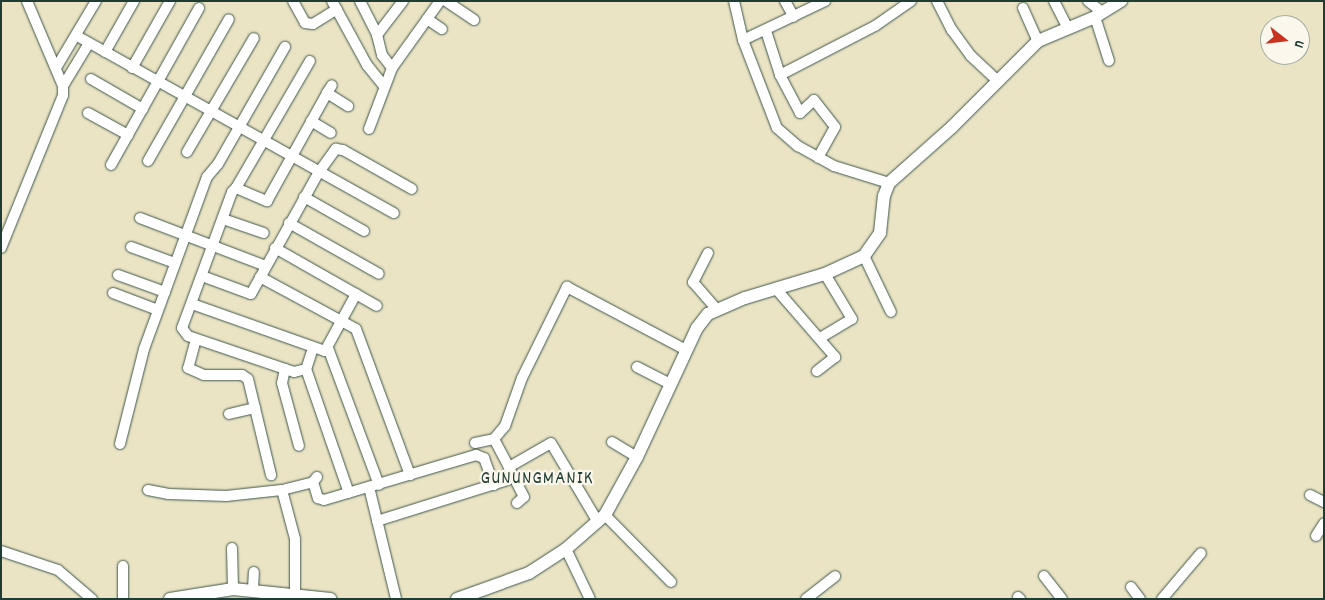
<!DOCTYPE html>
<html>
<head>
<meta charset="utf-8">
<style>
	body { margin:0 }
	#map { position:relative; width:1325px; height:600px; overflow:hidden; background:#eae4c4; font-family:Dekko,sans-serif }
	div>[style] { position:absolute }
	[style*='--x'] { left:calc(var(--x)*1px); top:calc(var(--y)*1px); width:calc(var(--w)*1px); rotate:calc(var(--a)*1deg) }
	.roads { filter:drop-shadow(0 0 1px #3d564a) drop-shadow(0 0 1px #3d564a) }
	.minor>* { height:10px; margin:-5px; padding:0 5px; transform-origin:5px; border-radius:5px; background:#fff }
	.tertiary>* { height:12px; margin:-6px; padding:0 6px; transform-origin:6px; border-radius:6px; background:#fff }
	span { translate:-50% -50%; white-space:nowrap; text-align:center; line-height:1.15; -webkit-text-stroke:4.5px #fbf7ec; paint-order:stroke }
	.quarter-label { font-size:19px; color:#1f3d34; letter-spacing:1px }
	.frame { position:absolute; inset:0; border:2px solid #1f3d34; pointer-events:none }
	.north { position:absolute; left:1260px; top:15px; width:50px; height:50px; box-sizing:border-box; background:#fbf7ec; border:1px solid #a3ada2; border-radius:50%; rotate:106deg; font-size:14px; font-weight:700; line-height:20px; text-align:center; color:#1f3d34 }
	.north::after { content:''; display:block; margin:auto; width:18px; height:22px; background:#c8321e; clip-path:polygon(50% 0,100% 100%,50% 72%,0 100%) }
</style>
</head>
<body>
<div id="map">
	<div class="roads">
		<div class="minor">
			<i style="--x:293;--y:1;--w:25;--a:61"></i>
			<i style="--x:305;--y:23;--w:8;--a:7"></i>
			<i style="--x:313;--y:24;--w:28;--a:-32"></i>
			<i style="--x:332;--y:1;--w:73;--a:61.3"></i>
			<i style="--x:367;--y:65;--w:27;--a:51"></i>
			<i style="--x:360;--y:1;--w:38;--a:63"></i>
			<i style="--x:377;--y:35;--w:21;--a:76"></i>
			<i style="--x:382;--y:55;--w:16;--a:52"></i>
			<i style="--x:446;--y:1;--w:34;--a:34"></i>
			<i style="--x:734;--y:1;--w:40;--a:77"></i>
			<i style="--x:743;--y:40;--w:94;--a:68.9"></i>
			<i style="--x:777;--y:128;--w:28;--a:41"></i>
			<i style="--x:798;--y:146;--w:41;--a:29.1"></i>
			<i style="--x:834;--y:166;--w:58;--a:17.2"></i>
			<i style="--x:785;--y:1;--w:18;--a:61"></i>
			<i style="--x:937;--y:1;--w:33;--a:63"></i>
			<i style="--x:952;--y:30;--w:32;--a:54"></i>
			<i style="--x:971;--y:56;--w:37;--a:43"></i>
			<i style="--x:1054;--y:1;--w:30;--a:63"></i>
			<i style="--x:1088;--y:1;--w:18;--a:38"></i>
			<i style="--x:1023;--y:8;--w:36;--a:66"></i>
			<i style="--x:1095;--y:17;--w:46;--a:72.3"></i>
			<i style="--x:427;--y:19;--w:18;--a:34"></i>
			<i style="--x:766;--y:31;--w:46;--a:72.3"></i>
			<i style="--x:780;--y:75;--w:43;--a:62.2"></i>
			<i style="--x:800;--y:113;--w:19;--a:-43"></i>
			<i style="--x:814;--y:100;--w:34;--a:52"></i>
			<i style="--x:835;--y:127;--w:35;--a:119"></i>
			<i style="--x:377;--y:35;--w:43;--a:-52.6"></i>
			<i style="--x:77;--y:36;--w:363;--a:29.2"></i>
			<i style="--x:743;--y:40;--w:91;--a:-25.4"></i>
			<i style="--x:105;--y:52;--w:59;--a:-60.4"></i>
			<i style="--x:56;--y:68;--w:78;--a:-59.2"></i>
			<i style="--x:132;--y:68;--w:77;--a:-60.4"></i>
			<i style="--x:780;--y:75;--w:107;--a:-27.3"></i>
			<i style="--x:875;--y:26;--w:44;--a:-34.8"></i>
			<i style="--x:91;--y:79;--w:60;--a:30"></i>
			<i style="--x:63;--y:86;--w:50;--a:-58.8"></i>
			<i style="--x:327;--y:93;--w:9;--a:-58"></i>
			<i style="--x:88;--y:113;--w:46;--a:28.8"></i>
			<i style="--x:311;--y:121;--w:23;--a:31"></i>
			<i style="--x:369;--y:129;--w:65;--a:-69.3"></i>
			<i style="--x:392;--y:68;--w:82;--a:-54.4"></i>
			<i style="--x:187;--y:152;--w:132;--a:-59.6"></i>
			<i style="--x:148;--y:161;--w:163;--a:-60.3"></i>
			<i style="--x:111;--y:165;--w:180;--a:-60.7"></i>
			<i style="--x:236;--y:188;--w:147;--a:-59.8"></i>
			<i style="--x:304;--y:197;--w:69;--a:29.5"></i>
			<i style="--x:140;--y:218;--w:135;--a:20.9"></i>
			<i style="--x:223;--y:219;--w:43;--a:18.9"></i>
			<i style="--x:289;--y:223;--w:103;--a:29.5"></i>
			<i style="--x:131;--y:247;--w:47;--a:20"></i>
			<i style="--x:1;--y:248;--w:165;--a:-67.9"></i>
			<i style="--x:63;--y:95;--w:9;--a:-90"></i>
			<i style="--x:63;--y:86;--w:92;--a:-113"></i>
			<i style="--x:275;--y:248;--w:117;--a:29.6"></i>
			<i style="--x:708;--y:253;--w:33;--a:117"></i>
			<i style="--x:693;--y:282;--w:35;--a:49"></i>
			<i style="--x:864;--y:256;--w:62;--a:64.3"></i>
			<i style="--x:118;--y:275;--w:50;--a:19.9"></i>
			<i style="--x:202;--y:276;--w:52;--a:20.2"></i>
			<i style="--x:251;--y:294;--w:140;--a:-60.9"></i>
			<i style="--x:319;--y:172;--w:29;--a:-54"></i>
			<i style="--x:336;--y:149;--w:7;--a:8"></i>
			<i style="--x:343;--y:150;--w:79;--a:29.5"></i>
			<i style="--x:260;--y:277;--w:109;--a:28.4"></i>
			<i style="--x:356;--y:329;--w:156;--a:69.7"></i>
			<i style="--x:777;--y:290;--w:89;--a:49.1"></i>
			<i style="--x:835;--y:357;--w:23;--a:142"></i>
			<i style="--x:113;--y:293;--w:48;--a:20.7"></i>
			<i style="--x:192;--y:304;--w:141;--a:19.5"></i>
			<i style="--x:325;--y:351;--w:65;--a:-61.5"></i>
			<i style="--x:820;--y:338;--w:37;--a:-31"></i>
			<i style="--x:852;--y:319;--w:52;--a:-121"></i>
			<i style="--x:196;--y:339;--w:30;--a:105"></i>
			<i style="--x:188;--y:368;--w:17;--a:24"></i>
			<i style="--x:204;--y:375;--w:38;--a:0"></i>
			<i style="--x:242;--y:375;--w:7;--a:34"></i>
			<i style="--x:248;--y:379;--w:99;--a:76.5"></i>
			<i style="--x:313;--y:348;--w:22;--a:108"></i>
			<i style="--x:306;--y:369;--w:12;--a:166"></i>
			<i style="--x:294;--y:372;--w:112;--a:-161.2"></i>
			<i style="--x:188;--y:336;--w:10;--a:-127"></i>
			<i style="--x:182;--y:328;--w:145;--a:-69.8"></i>
			<i style="--x:232;--y:192;--w:6;--a:-45"></i>
			<i style="--x:236;--y:188;--w:34;--a:23"></i>
			<i style="--x:267;--y:201;--w:124;--a:-60.9"></i>
			<i style="--x:327;--y:93;--w:25;--a:32"></i>
			<i style="--x:328;--y:348;--w:146;--a:69.6"></i>
			<i style="--x:637;--y:367;--w:38;--a:27"></i>
			<i style="--x:285;--y:369;--w:14;--a:102"></i>
			<i style="--x:282;--y:383;--w:65;--a:74.9"></i>
			<i style="--x:306;--y:369;--w:131;--a:70.9"></i>
			<i style="--x:229;--y:414;--w:27;--a:-13"></i>
			<i style="--x:494;--y:439;--w:32;--a:62"></i>
			<i style="--x:612;--y:442;--w:29;--a:31"></i>
			<i style="--x:475;--y:443;--w:19;--a:-12"></i>
			<i style="--x:494;--y:439;--w:17;--a:-50"></i>
			<i style="--x:505;--y:426;--w:51;--a:-70.5"></i>
			<i style="--x:522;--y:378;--w:102;--a:-63.7"></i>
			<i style="--x:567;--y:287;--w:135;--a:27.9"></i>
			<i style="--x:120;--y:444;--w:98;--a:-75.8"></i>
			<i style="--x:144;--y:349;--w:183;--a:-69.9"></i>
			<i style="--x:207;--y:177;--w:17;--a:-50"></i>
			<i style="--x:218;--y:164;--w:135;--a:-60.2"></i>
			<i style="--x:317;--y:477;--w:6;--a:129"></i>
			<i style="--x:313;--y:482;--w:17;--a:73"></i>
			<i style="--x:318;--y:498;--w:6;--a:18"></i>
			<i style="--x:324;--y:500;--w:159;--a:-16.5"></i>
			<i style="--x:476;--y:455;--w:9;--a:21"></i>
			<i style="--x:484;--y:458;--w:29;--a:70"></i>
			<i style="--x:369;--y:487;--w:115;--a:76.4"></i>
			<i style="--x:148;--y:490;--w:21;--a:11"></i>
			<i style="--x:169;--y:494;--w:57;--a:2"></i>
			<i style="--x:226;--y:496;--w:56;--a:-6.1"></i>
			<i style="--x:282;--y:490;--w:32;--a:-14"></i>
			<i style="--x:282;--y:490;--w:51;--a:75.1"></i>
			<i style="--x:295;--y:539;--w:57;--a:90"></i>
			<i style="--x:1310;--y:495;--w:16;--a:27"></i>
			<i style="--x:517;--y:503;--w:9;--a:-41"></i>
			<i style="--x:524;--y:497;--w:34;--a:-117"></i>
			<i style="--x:509;--y:467;--w:48;--a:-29.7"></i>
			<i style="--x:551;--y:443;--w:92;--a:59.3"></i>
			<i style="--x:605;--y:515;--w:94;--a:45.4"></i>
			<i style="--x:377;--y:521;--w:137;--a:-17.4"></i>
			<i style="--x:1316;--y:536;--w:15;--a:-58"></i>
			<i style="--x:232;--y:548;--w:41;--a:88.6"></i>
			<i style="--x:566;--y:549;--w:55;--a:64.4"></i>
			<i style="--x:1;--y:551;--w:60;--a:18.4"></i>
			<i style="--x:58;--y:570;--w:45;--a:40.5"></i>
			<i style="--x:123;--y:566;--w:33;--a:90"></i>
			<i style="--x:1044;--y:576;--w:29;--a:52"></i>
			<i style="--x:1131;--y:587;--w:15;--a:53"></i>
			<i style="--x:253;--y:589;--w:17;--a:-87"></i>
			<i style="--x:1018;--y:597;--w:3;--a:45"></i>
			<i style="--x:806;--y:599;--w:37;--a:-38"></i>
			<i style="--x:1162;--y:599;--w:60;--a:-49.7"></i>
		</div>
		<div class="tertiary">
			<i style="--x:170;--y:599;--w:64;--a:-9"></i>
			<i style="--x:233;--y:589;--w:98;--a:5.9"></i>
			<i style="--x:457;--y:599;--w:77;--a:-19.9"></i>
			<i style="--x:529;--y:573;--w:44;--a:-33"></i>
			<i style="--x:566;--y:549;--w:52;--a:-41.1"></i>
			<i style="--x:605;--y:515;--w:66;--a:-61.1"></i>
			<i style="--x:637;--y:457;--w:142;--a:-65.1"></i>
			<i style="--x:697;--y:328;--w:18;--a:-52"></i>
			<i style="--x:708;--y:314;--w:40;--a:-23.4"></i>
			<i style="--x:745;--y:298;--w:84;--a:-16.7"></i>
			<i style="--x:825;--y:274;--w:43;--a:-24.8"></i>
			<i style="--x:864;--y:256;--w:28;--a:-55"></i>
			<i style="--x:880;--y:233;--w:37;--a:-84"></i>
			<i style="--x:884;--y:196;--w:14;--a:-69"></i>
			<i style="--x:889;--y:183;--w:84;--a:-41.6"></i>
			<i style="--x:952;--y:127;--w:122;--a:-45"></i>
			<i style="--x:1038;--y:41;--w:62;--a:-22.8"></i>
			<i style="--x:1095;--y:17;--w:31;--a:-32"></i>
		</div>
	</div>
	<div class="quarter-label">
		<span style="left:537px;top:480px">GUNUNGMANIK</span>
	</div>
	<div class="frame"></div>
	<div class="north">U</div>
</div>
</body>
</html>
